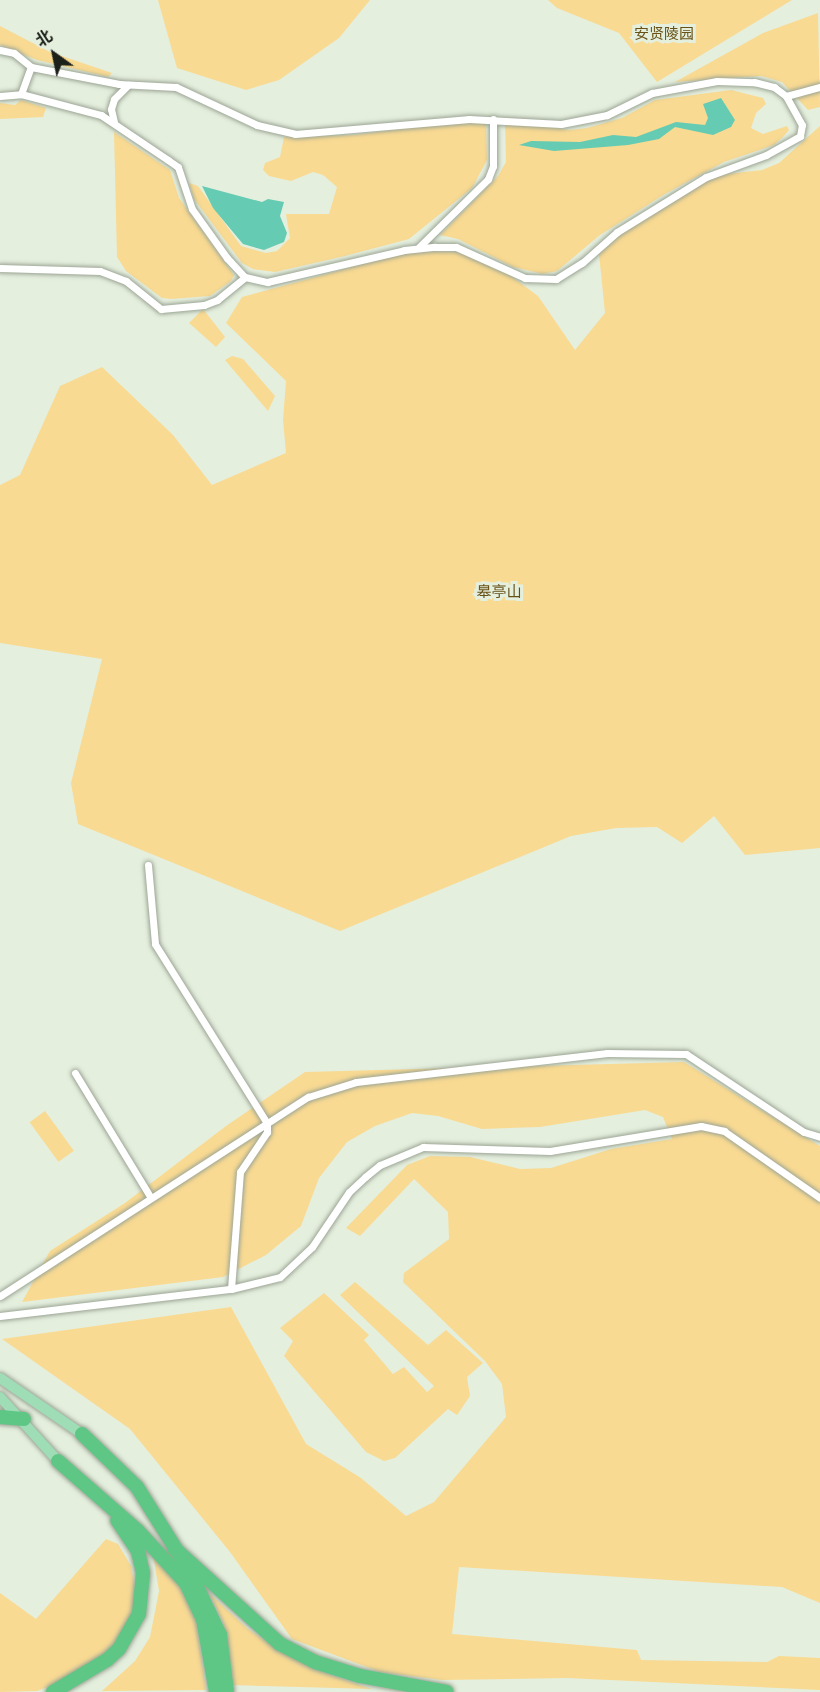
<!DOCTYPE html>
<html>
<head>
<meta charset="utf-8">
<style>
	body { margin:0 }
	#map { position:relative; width:820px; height:1692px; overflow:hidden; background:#e5efde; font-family:"Varela Round","Noto Sans SC",sans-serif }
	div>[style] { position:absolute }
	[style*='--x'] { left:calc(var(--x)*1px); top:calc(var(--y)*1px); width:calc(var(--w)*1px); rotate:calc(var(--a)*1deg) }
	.green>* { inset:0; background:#f9da92; transform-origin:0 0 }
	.water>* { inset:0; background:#65cbb3 }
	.roads { filter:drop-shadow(0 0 2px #9ca595) drop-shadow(0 0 2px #9ca595) }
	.street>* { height:7px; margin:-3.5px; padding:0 3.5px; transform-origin:3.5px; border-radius:3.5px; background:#fff }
	.primary>* { height:10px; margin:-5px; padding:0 5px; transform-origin:5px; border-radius:5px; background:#9fddb6 }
	.highway>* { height:14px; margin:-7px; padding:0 7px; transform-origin:7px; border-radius:7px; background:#5fc785 }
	span { translate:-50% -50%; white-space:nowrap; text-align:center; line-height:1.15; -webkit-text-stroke:6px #e5efde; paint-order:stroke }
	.park-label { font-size:15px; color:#675117 }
	.north { position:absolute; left:24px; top:24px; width:60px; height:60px; -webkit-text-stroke:4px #e5efde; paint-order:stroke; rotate:327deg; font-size:16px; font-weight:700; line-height:24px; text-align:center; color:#1c201a }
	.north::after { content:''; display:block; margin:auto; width:21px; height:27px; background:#1c201a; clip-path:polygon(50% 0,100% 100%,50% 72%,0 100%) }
</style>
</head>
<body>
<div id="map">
	<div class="green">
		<i style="clip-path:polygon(158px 0,370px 0,339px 38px,279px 80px,246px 90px,177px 68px)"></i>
		<i style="clip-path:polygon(548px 0,792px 0,657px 82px,619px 33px,557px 8px)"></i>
		<i style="clip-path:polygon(818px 13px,820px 107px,808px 110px,782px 82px,761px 76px,675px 82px,763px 33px)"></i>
		<i style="clip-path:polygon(0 26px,50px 52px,112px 73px,108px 77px,37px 60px,0 45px)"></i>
		<i style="clip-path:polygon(731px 90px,763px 98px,766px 104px,756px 113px,751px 128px,763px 134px,787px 126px,789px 130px,783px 137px,774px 145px,724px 162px,665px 194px,600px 235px,557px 271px,543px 274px,513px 267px,458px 239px,440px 235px,498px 176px,506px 162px,505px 121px,570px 130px,587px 128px,622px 118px,655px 100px)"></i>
		<i style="clip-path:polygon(21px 100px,46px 108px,43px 117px,0 119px,0 103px,15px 105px)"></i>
		<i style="clip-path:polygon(475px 119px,486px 124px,487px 160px,472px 188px,409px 239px,345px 256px,275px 272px,253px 269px,242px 263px,194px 199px,189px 183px,198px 186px,241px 246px,266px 253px,277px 251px,290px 238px,286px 214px,329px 214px,337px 187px,323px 175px,313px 172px,291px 181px,269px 176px,263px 170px,265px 163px,280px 157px,284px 137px,354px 135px)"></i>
		<i style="clip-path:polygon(820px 126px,820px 848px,745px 855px,714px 816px,682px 843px,657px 827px,616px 828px,571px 836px,340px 931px,78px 824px,71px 783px,102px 659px,0 643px,0 485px,20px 475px,60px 386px,102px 367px,173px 435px,212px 485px,286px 453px,283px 420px,286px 381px,226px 323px,242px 297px,411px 251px,458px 252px,492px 262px,538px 296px,575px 350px,605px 313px,599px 254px,641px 216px,719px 175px,762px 170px,779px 163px)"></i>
		<i style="clip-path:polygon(114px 132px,170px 170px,179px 198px,234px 275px,231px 281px,210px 296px,171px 299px,162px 298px,126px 271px,117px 257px)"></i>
		<i style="clip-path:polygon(203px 309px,225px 337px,216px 347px,189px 323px)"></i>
		<i style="clip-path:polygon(232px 356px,243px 359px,275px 396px,268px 411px,225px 360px)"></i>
		<i style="clip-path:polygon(684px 1062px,820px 1146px,820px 1603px,782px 1587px,459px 1567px,452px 1634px,637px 1650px,641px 1660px,767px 1662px,779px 1656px,820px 1658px,820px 1690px,567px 1678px,441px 1680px,380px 1672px,292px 1639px,230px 1552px,130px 1429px,2px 1339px,231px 1307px,306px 1444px,361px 1478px,406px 1516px,434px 1502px,506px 1417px,502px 1384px,485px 1361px,403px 1282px,404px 1273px,449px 1239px,448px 1212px,414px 1179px,360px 1236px,346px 1228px,407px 1165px,430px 1156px,470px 1157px,520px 1169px,551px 1168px,611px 1149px,672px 1139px,663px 1117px,645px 1110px,540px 1127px,482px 1129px,438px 1116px,412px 1113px,375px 1126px,347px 1142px,319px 1178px,301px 1226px,266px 1255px,223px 1277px,22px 1302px,50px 1251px,125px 1203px,226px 1126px,305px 1072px)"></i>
		<i style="left:45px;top:1111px;width:49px;height:19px;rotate:54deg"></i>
		<i style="clip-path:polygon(355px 1282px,428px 1345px,446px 1330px,483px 1363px,467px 1377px,470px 1396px,457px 1415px,448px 1409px,395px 1458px,384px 1461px,366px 1452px,284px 1356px,293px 1341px,280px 1328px,324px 1293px,369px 1335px,364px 1340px,393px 1374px,404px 1367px,427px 1392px,434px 1386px,340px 1295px)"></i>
		<i style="clip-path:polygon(106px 1539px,118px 1544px,131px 1566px,136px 1595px,132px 1619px,109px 1651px,64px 1681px,37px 1691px,0 1692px,0 1593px,36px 1619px)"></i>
		<i style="clip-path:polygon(153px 1554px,174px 1575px,196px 1621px,206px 1690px,102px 1691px,135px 1661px,150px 1637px,159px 1591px)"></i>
		<i style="clip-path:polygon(209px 1593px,248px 1629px,276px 1648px,313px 1669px,372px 1689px,231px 1685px,224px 1624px)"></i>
	</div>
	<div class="water">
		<i style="clip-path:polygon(721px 98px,735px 120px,731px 127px,713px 135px,675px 127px,659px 139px,628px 145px,554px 151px,519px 145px,531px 141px,580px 142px,613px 135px,636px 137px,676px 122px,705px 125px,708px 118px,703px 104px)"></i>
		<i style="clip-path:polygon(202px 186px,262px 202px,268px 199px,284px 202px,280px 216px,287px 233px,284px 242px,264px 250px,243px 244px,213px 208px)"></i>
	</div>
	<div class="roads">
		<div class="street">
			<i style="--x:0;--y:50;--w:14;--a:12"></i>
			<i style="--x:14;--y:53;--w:22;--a:39"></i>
			<i style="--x:31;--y:67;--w:90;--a:10.9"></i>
			<i style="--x:119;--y:84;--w:57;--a:3"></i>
			<i style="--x:176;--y:87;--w:89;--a:25.1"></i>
			<i style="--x:257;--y:125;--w:39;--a:13"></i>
			<i style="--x:295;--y:134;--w:175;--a:-4.9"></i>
			<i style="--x:469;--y:119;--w:92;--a:3.1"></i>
			<i style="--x:561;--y:124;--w:47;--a:-11.1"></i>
			<i style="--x:607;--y:115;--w:50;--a:-26.1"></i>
			<i style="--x:652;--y:93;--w:66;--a:-10.5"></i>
			<i style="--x:717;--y:81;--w:37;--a:2"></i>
			<i style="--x:754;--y:82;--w:21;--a:14"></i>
			<i style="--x:774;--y:87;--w:15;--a:37"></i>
			<i style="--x:786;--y:96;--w:35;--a:-15"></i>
			<i style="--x:21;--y:94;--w:29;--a:-70"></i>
			<i style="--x:0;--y:96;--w:21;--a:-5"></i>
			<i style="--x:21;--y:94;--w:83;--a:14.7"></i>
			<i style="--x:101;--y:115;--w:81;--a:33.9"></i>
			<i style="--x:168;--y:160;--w:12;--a:35"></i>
			<i style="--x:178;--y:167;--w:44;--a:71.6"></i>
			<i style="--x:192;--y:209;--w:60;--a:54.5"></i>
			<i style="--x:227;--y:258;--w:26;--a:47"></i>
			<i style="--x:245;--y:277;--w:23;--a:13"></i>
			<i style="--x:267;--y:282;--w:141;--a:-13.1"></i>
			<i style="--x:404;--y:250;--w:31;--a:-6"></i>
			<i style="--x:435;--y:247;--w:21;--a:0"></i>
			<i style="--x:456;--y:247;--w:76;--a:24.2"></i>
			<i style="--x:525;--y:278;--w:31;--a:2"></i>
			<i style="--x:556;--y:279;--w:31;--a:-32"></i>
			<i style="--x:582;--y:263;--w:47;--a:-41.5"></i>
			<i style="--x:617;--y:232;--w:105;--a:-31.7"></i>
			<i style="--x:706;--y:177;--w:64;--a:-20.1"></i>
			<i style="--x:766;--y:155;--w:39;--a:-29"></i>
			<i style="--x:800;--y:136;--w:11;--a:-80"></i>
			<i style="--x:802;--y:125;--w:33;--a:-119"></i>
			<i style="--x:114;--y:122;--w:13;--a:-103"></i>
			<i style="--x:111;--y:109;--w:10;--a:-73"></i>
			<i style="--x:114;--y:99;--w:20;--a:-45"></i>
			<i style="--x:419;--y:247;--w:97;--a:-44.6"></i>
			<i style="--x:488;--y:179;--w:14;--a:-69"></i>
			<i style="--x:493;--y:166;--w:47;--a:-90"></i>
			<i style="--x:0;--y:268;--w:100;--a:1.7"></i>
			<i style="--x:100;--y:271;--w:28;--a:21"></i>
			<i style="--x:126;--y:281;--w:45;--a:38.7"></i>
			<i style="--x:161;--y:309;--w:43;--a:-5.3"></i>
			<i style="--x:204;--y:305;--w:14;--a:-21"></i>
			<i style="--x:217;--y:300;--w:36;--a:-39"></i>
			<i style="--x:148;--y:865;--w:79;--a:84.9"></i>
			<i style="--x:155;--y:944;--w:211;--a:58"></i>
			<i style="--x:267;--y:1123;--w:9;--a:90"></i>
			<i style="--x:267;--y:1132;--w:48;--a:124"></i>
			<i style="--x:240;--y:1172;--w:117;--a:94.4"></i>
			<i style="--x:75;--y:1073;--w:146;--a:58.7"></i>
			<i style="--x:0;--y:1296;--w:367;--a:-32.9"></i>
			<i style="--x:308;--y:1097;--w:50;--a:-17.4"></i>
			<i style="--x:356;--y:1082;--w:253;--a:-6.6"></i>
			<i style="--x:607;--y:1053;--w:79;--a:0.7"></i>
			<i style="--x:686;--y:1054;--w:141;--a:33.5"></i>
			<i style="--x:804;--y:1132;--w:17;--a:17"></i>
			<i style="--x:0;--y:1316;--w:233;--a:-6.7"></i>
			<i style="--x:231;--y:1289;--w:50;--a:-13.8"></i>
			<i style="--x:280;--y:1277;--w:44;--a:-43.2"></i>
			<i style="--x:312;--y:1247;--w:66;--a:-56.1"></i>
			<i style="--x:349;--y:1192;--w:22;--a:-43"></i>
			<i style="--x:365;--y:1177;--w:19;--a:-39"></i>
			<i style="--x:380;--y:1165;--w:47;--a:-22.7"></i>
			<i style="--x:423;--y:1147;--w:127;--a:1.8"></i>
			<i style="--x:550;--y:1151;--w:153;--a:-9.4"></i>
			<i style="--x:701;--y:1126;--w:24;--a:12"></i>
			<i style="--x:724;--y:1131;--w:117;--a:34.9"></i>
		</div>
		<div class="primary">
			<i style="--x:0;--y:1378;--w:99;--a:34.3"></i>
			<i style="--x:0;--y:1397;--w:86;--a:47.8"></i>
		</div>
		<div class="highway">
			<i style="--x:0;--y:1417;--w:24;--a:5"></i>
			<i style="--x:82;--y:1434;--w:76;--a:43.9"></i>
			<i style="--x:137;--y:1487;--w:98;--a:57.9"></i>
			<i style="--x:189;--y:1570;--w:72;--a:64.5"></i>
			<i style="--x:220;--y:1635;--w:57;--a:83"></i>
			<i style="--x:58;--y:1461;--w:106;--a:41.2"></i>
			<i style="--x:138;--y:1531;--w:71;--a:47.3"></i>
			<i style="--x:186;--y:1583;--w:40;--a:65"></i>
			<i style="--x:203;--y:1619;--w:74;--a:79.9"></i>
			<i style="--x:174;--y:1548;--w:143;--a:42.2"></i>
			<i style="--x:280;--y:1644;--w:39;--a:27"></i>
			<i style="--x:315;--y:1662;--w:47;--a:17.3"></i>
			<i style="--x:360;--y:1676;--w:88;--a:10.4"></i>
			<i style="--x:53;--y:1692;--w:63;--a:-30.7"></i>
			<i style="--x:107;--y:1660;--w:16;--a:-43"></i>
			<i style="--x:119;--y:1649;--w:40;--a:-60.3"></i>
			<i style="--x:139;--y:1614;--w:41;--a:-84.4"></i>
			<i style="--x:143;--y:1573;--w:23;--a:-103"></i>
			<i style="--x:138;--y:1551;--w:37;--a:-124"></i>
		</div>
	</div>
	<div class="park-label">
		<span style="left:664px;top:35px">安贤陵园</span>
		<span style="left:499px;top:593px">皋亭山</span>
	</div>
	<div class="north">北</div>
</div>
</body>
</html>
